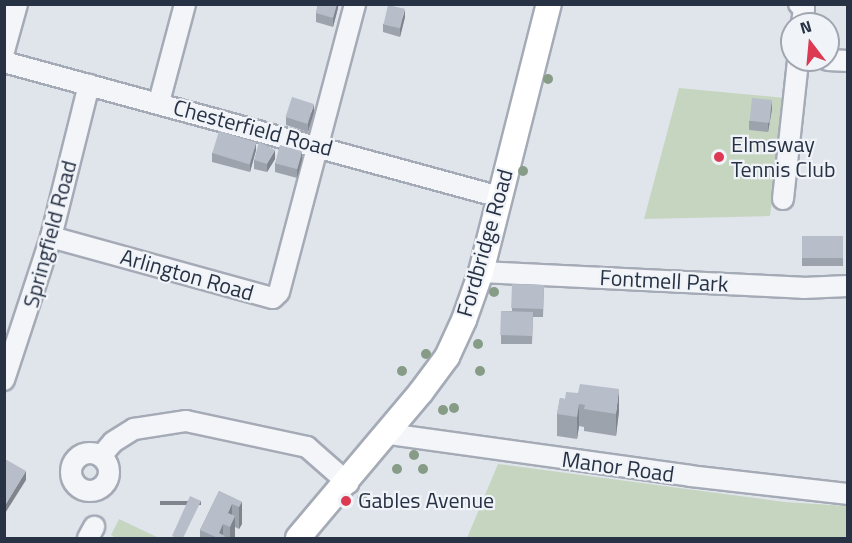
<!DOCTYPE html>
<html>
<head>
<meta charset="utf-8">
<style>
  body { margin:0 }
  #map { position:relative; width:852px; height:543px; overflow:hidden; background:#e0e4eb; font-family:"Titillium Web",sans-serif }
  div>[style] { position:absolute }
  .green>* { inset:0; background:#c6d5c0 }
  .roads { filter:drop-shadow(2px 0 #a5abb6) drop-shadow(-2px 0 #a5abb6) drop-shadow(0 2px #a5abb6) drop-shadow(0 -2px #a5abb6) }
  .minor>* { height:20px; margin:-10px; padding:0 10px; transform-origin:10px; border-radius:10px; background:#f3f5f8 }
  .minor>.ring { margin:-10px; padding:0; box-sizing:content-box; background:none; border:20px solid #f3f5f8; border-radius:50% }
  .major>* { height:24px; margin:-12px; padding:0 12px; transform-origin:12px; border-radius:12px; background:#fff }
  .trees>* { width:10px; height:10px; margin:-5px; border-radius:50%; background:#869c86 }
  .wall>* { inset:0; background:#9da3ad; transform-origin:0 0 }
  .shaded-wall>* { inset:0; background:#80848d; transform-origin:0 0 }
  .building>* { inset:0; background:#b7bdc9; transform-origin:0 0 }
  .dots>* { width:16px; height:16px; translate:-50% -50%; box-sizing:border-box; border:3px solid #f0f3f8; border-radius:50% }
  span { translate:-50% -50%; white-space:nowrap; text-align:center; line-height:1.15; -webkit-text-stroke:4.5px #f0f3f8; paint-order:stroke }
  .street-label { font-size:22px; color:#273244 }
  .poi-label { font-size:22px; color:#273244 }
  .left { translate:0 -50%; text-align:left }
  .frame { position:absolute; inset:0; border:6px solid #273244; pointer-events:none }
  .north { position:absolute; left:780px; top:12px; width:60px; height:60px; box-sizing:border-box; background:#f0f3f8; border:2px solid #a0a6b0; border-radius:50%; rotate:344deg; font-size:16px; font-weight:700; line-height:24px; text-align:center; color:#273244 }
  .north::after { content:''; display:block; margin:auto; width:21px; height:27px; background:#dc3953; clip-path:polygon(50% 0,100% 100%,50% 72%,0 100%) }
</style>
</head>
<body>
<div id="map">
  <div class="green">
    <i style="clip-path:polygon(679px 88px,785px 98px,770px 216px,644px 219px)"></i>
    <i style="clip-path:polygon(498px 464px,784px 502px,847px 506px,847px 538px,467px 538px)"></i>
    <i style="clip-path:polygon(119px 519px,159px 538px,116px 538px,111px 535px)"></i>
  </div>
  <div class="roads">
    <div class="minor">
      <i style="left:799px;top:4px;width:7px;rotate:45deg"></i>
      <i style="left:804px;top:9px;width:15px;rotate:98deg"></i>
      <i style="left:4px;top:51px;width:49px;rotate:-74.5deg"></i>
      <i style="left:828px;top:60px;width:20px;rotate:3deg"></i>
      <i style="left:4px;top:62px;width:514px;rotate:15.23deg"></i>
      <i style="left:159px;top:102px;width:101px;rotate:-75.1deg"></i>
      <i style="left:783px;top:199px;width:140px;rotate:-83.8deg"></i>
      <i style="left:51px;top:237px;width:230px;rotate:15.4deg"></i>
      <i style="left:273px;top:298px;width:8px;rotate:-45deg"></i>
      <i style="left:279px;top:292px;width:298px;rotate:-75.2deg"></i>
      <i style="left:481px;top:272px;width:322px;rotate:2.8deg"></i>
      <i style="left:803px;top:288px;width:45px;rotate:-2.5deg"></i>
      <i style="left:4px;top:380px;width:151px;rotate:-71.8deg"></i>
      <i style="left:51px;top:237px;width:157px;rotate:-76deg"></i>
      <i style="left:389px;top:434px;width:304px;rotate:7.9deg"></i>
      <i style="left:690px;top:476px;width:159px;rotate:6.5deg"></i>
      <i class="ring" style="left:71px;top:453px;width:18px;height:18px"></i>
      <i style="left:101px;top:456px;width:18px;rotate:-49deg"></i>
      <i style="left:113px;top:442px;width:25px;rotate:-32deg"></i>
      <i style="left:134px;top:429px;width:53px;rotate:-8.7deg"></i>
      <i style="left:186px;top:421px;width:124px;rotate:12.1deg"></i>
      <i style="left:307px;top:447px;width:55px;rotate:41.3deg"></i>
      <i style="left:88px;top:538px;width:13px;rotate:-61deg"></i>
    </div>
    <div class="major">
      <i style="left:298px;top:538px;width:191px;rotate:-49.9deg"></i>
      <i style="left:421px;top:392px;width:44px;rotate:-53.4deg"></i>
      <i style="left:447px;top:357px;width:41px;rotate:-65.3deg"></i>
      <i style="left:464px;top:320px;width:51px;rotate:-70.5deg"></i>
      <i style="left:481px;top:272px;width:276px;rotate:-75.8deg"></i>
    </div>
  </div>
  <div class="trees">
    <i style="left:548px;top:79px"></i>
    <i style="left:523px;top:171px"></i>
    <i style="left:494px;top:292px"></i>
    <i style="left:478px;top:344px"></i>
    <i style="left:426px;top:354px"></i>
    <i style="left:402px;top:371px"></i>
    <i style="left:480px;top:371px"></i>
    <i style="left:454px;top:408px"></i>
    <i style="left:443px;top:410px"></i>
    <i style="left:414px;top:455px"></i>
    <i style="left:397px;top:469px"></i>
    <i style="left:423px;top:469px"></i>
    <i style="left:362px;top:498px"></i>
  </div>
  <div class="wall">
    <i style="clip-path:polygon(318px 4px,339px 4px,333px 27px,316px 22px,316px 13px)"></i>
    <i style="clip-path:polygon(405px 17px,400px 37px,383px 32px,383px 24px)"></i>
    <i style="clip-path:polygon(772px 109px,768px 132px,749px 130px,749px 121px)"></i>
    <i style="clip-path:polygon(314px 112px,308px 132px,286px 125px,286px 117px)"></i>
    <i style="clip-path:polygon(256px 150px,250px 172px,212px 162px,212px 153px)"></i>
    <i style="clip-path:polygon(275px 159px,267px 172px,254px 169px,254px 160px)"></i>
    <i style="clip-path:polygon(302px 160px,297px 178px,275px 172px,275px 163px)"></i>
    <i style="left:802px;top:236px;width:41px;height:30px"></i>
    <i style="clip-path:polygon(512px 284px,544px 285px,543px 317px,533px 317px,532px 344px,501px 344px,501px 311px,512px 311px)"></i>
    <i style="clip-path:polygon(560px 398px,619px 411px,616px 436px,584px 431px,584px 427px,579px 426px,577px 439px,557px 436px,557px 414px)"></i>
    <i style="clip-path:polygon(219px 491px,242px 502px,242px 524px,239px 529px,235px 527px,235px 538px,200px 538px,200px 530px)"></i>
  </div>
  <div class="shaded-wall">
    <i style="clip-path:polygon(337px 4px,338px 4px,338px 8px,333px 27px,333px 18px)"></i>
    <i style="clip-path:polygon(405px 9px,405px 17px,400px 37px,400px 28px)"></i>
    <i style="clip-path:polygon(772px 100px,772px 109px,768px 132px,768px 123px)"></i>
    <i style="clip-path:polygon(314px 104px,314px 112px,308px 132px,308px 124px)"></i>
    <i style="clip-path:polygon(256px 142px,256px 150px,250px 172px,250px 164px)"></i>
    <i style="clip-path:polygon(275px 150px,275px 159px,267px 172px,267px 164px)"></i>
    <i style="clip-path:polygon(302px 151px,302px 160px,297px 178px,297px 169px)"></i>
    <i style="clip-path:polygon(619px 389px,619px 411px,616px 436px,616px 414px)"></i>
    <i style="clip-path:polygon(579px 404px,579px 426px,577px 439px,577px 417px)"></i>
    <i style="clip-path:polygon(26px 471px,26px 480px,4px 515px,4px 507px)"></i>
    <i style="left:201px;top:501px;width:4px;height:41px;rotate:90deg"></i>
    <i style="clip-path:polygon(242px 502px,242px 524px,239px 529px,239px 507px)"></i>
    <i style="clip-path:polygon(232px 504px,232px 522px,235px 516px,235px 538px,230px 538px,230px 527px,228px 513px)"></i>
    <i style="clip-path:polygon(223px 524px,223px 538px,219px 533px)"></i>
  </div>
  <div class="building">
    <i style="clip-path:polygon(318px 4px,337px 4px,333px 18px,316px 13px)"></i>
    <i style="left:388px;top:5px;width:17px;height:20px;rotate:13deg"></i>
    <i style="left:292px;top:97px;width:23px;height:21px;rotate:18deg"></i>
    <i style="left:752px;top:98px;width:20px;height:23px;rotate:6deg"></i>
    <i style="left:219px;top:131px;width:39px;height:23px;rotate:17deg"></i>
    <i style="clip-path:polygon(259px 142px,275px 150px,267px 164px,254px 160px)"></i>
    <i style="left:280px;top:145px;width:23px;height:19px;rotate:15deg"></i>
    <i style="left:802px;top:236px;width:41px;height:22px"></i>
    <i style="left:512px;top:284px;width:32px;height:24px;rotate:2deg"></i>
    <i style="left:501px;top:311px;width:32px;height:24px;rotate:2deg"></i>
    <i style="clip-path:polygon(580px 384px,619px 389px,616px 414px,584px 409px,585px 405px,579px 404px,577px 417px,557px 414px,560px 398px,565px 399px,566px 392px,578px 393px)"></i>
    <i style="clip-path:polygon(5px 459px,26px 471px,4px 507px,4px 461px)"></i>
    <i style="clip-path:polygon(219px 491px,242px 502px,239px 507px,232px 504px,228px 513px,235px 516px,230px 527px,223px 524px,219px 533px,225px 536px,224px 538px,218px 538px,200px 530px)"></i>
    <i style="clip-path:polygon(190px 496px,201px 501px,183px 538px,176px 538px,172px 536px)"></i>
  </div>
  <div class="dots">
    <i style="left:719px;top:157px;background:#dc3953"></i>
    <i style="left:346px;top:501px;background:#dc3953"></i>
  </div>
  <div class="street-label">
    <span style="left:253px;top:128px;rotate:15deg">Chesterfield Road</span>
    <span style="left:50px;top:234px;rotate:-75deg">Springfield Road</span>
    <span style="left:485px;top:243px;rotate:-74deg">Fordbridge Road</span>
    <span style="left:187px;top:275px;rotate:16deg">Arlington Road</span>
    <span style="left:664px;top:281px;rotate:3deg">Fontmell Park</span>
    <span style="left:618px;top:467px;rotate:8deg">Manor Road</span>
  </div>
  <div class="poi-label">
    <span class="left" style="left:731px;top:157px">Elmsway<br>Tennis Club</span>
    <span class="left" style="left:358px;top:501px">Gables Avenue</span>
  </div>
  <div class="frame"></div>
  <div class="north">N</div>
</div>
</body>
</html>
